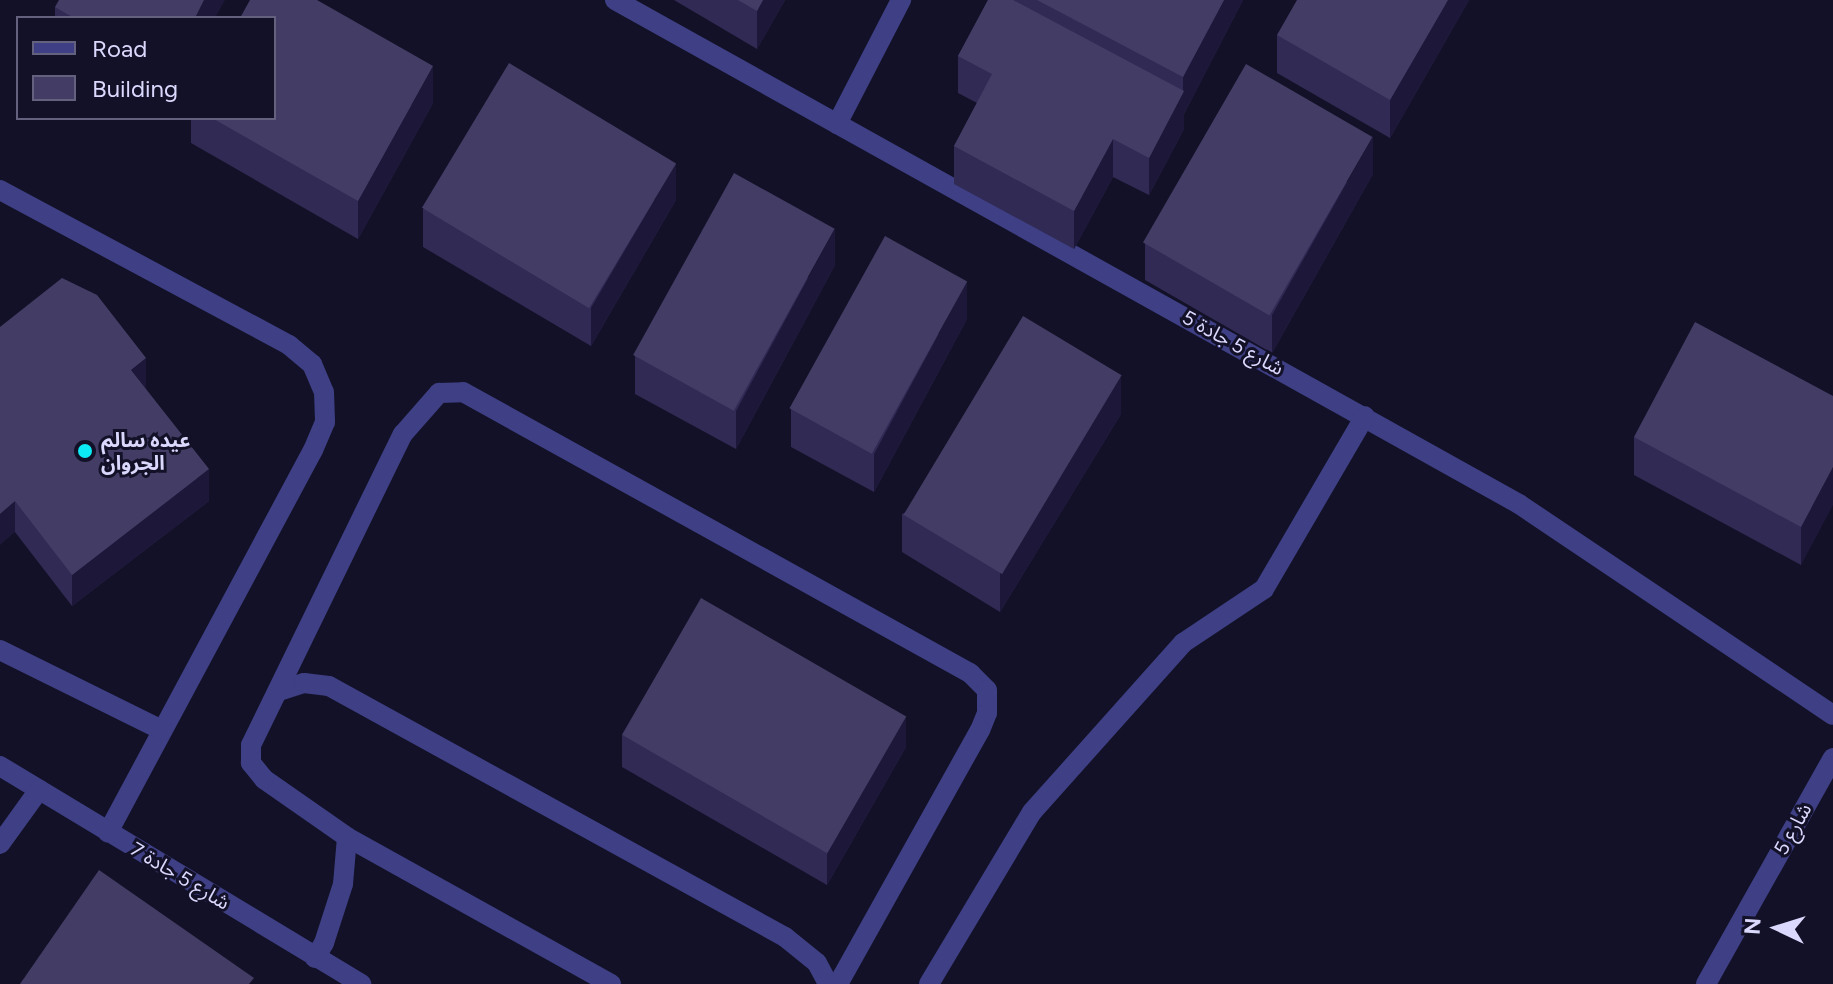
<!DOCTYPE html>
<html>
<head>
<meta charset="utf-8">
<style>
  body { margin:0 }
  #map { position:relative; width:1833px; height:984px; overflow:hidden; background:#131127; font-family:Figtree,"Noto Sans Arabic",sans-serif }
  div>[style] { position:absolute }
  .minor>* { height:20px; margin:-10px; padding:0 10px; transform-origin:10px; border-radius:10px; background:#3e3f84 }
  .wall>* { inset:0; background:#312a54 }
  .shaded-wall>* { inset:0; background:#1d183a }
  .building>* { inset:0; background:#433d66; transform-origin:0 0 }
  .dots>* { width:22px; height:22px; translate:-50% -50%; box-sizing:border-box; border:4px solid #131127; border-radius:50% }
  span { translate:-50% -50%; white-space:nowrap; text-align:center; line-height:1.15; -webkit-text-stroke:6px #131127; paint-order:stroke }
  .street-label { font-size:20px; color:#dad8fd }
  .poi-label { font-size:20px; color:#dad8fd; font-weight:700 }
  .left { translate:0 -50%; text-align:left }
  .legend { position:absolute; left:16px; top:16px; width:260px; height:104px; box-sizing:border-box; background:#131127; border:2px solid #63617d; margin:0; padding:10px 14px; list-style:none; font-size:24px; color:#dad8fd }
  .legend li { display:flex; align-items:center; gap:16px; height:40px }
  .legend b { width:40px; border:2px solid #63617d }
  .north { position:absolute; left:1737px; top:888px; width:80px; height:80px; -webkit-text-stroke:6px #131127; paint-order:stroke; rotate:274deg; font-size:22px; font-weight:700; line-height:32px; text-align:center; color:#dad8fd }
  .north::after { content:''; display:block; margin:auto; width:28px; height:36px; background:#dad8fd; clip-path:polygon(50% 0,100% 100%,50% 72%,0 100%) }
</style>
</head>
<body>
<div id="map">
  <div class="minor">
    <i style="left:615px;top:0;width:1035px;rotate:29.14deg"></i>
    <i style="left:1519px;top:504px;width:378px;rotate:33.9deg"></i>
    <i style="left:837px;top:124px;width:140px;rotate:-62.7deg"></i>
    <i style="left:0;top:190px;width:328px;rotate:28.2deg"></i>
    <i style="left:289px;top:345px;width:30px;rotate:40deg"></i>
    <i style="left:312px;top:364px;width:30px;rotate:67deg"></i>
    <i style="left:324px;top:392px;width:30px;rotate:88deg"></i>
    <i style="left:325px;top:422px;width:30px;rotate:113deg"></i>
    <i style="left:313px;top:450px;width:434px;rotate:118.2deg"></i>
    <i style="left:0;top:650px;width:181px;rotate:26.3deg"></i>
    <i style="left:279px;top:691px;width:26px;rotate:-18deg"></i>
    <i style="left:304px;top:683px;width:25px;rotate:7deg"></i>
    <i style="left:329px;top:686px;width:521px;rotate:28.83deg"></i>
    <i style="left:785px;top:937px;width:41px;rotate:39.1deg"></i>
    <i style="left:817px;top:963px;width:24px;rotate:62deg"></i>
    <i style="left:0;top:766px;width:422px;rotate:31.1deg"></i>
    <i style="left:0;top:844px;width:67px;rotate:-54.2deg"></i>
    <i style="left:315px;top:958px;width:17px;rotate:-59deg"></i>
    <i style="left:324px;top:943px;width:62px;rotate:-72.1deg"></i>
    <i style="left:343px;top:884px;width:47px;rotate:-85.1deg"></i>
    <i style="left:611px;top:984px;width:302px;rotate:-150.9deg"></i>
    <i style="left:347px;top:837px;width:101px;rotate:-145.1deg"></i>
    <i style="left:264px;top:779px;width:21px;rotate:-129deg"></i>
    <i style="left:251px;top:763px;width:18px;rotate:-90deg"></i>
    <i style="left:251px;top:745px;width:346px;rotate:-64deg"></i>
    <i style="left:403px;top:434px;width:55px;rotate:-48.7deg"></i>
    <i style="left:439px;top:393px;width:24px;rotate:-2deg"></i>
    <i style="left:463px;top:392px;width:580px;rotate:29deg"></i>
    <i style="left:970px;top:673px;width:24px;rotate:45deg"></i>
    <i style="left:987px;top:690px;width:23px;rotate:90deg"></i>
    <i style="left:987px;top:713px;width:18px;rotate:112deg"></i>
    <i style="left:980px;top:730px;width:291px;rotate:119.2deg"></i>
    <i style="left:929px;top:984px;width:200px;rotate:-59.1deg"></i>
    <i style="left:1032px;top:812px;width:227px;rotate:-48.2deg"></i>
    <i style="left:1183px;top:643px;width:97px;rotate:-33.7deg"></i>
    <i style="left:1264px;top:589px;width:200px;rotate:-59.7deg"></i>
    <i style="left:1706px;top:984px;width:259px;rotate:-60.7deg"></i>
  </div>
  <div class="wall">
    <i style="clip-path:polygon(674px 0,785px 0,757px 49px)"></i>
    <i style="clip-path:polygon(988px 0,1243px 0,1184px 114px,1184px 129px,1149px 195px,1113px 177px,1074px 249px,954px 184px,954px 146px,977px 103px,958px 93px,958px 56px)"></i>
    <i style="clip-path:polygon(1469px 0,1390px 138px,1277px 73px,1277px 35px)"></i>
    <i style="clip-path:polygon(55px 7px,215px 18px,55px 18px)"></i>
    <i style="clip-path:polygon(433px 103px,358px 239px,191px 143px,191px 118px,274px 118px)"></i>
    <i style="clip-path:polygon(1373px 174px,1272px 353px,1145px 280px,1145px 243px)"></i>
    <i style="clip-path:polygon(676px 200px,591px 346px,423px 247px,423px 209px)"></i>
    <i style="clip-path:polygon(835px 265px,736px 449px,635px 394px,635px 356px)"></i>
    <i style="clip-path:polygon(967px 319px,874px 492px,791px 447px,791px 409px)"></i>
    <i style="clip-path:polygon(0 327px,146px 389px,209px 501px,72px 606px,15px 532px)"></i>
    <i style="clip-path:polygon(1833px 396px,1801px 565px,1634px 475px,1634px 437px)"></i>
    <i style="clip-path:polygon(1121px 414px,1000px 612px,902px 552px,902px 514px)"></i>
    <i style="clip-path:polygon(622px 735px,906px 747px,827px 885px,622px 767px)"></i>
  </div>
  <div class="shaded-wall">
    <i style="clip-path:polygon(204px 0,225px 0,215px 18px,195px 18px)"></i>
    <i style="clip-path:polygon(763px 0,785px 0,757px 49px,757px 11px)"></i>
    <i style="clip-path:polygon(1224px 0,1243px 0,1184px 114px,1184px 129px,1149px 195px,1149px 158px,1183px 93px,1183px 77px)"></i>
    <i style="clip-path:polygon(1448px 0,1469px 0,1390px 138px,1390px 100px)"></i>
    <i style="clip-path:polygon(433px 66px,433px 103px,358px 239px,358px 201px)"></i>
    <i style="clip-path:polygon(1373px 136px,1373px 174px,1272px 353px,1272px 315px)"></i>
    <i style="clip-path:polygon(1113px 139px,1113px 177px,1074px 249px,1074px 211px)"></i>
    <i style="clip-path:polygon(676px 163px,676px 200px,591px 346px,591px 308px)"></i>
    <i style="clip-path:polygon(835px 228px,835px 265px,736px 449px,736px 411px)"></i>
    <i style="clip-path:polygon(967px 281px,967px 319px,874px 492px,874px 454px)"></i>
    <i style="clip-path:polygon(146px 358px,146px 389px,131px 370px)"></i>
    <i style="clip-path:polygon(1121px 376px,1121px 414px,1000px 612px,1000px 574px)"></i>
    <i style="clip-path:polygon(1833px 467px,1833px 505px,1801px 565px,1801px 527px)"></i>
    <i style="clip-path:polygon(209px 469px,209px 501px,72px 606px,72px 575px)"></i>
    <i style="clip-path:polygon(15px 501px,15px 532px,0 545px,0 514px)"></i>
    <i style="clip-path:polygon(906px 716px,906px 747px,827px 885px,827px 853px)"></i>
  </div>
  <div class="building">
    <i style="clip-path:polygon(59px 0,204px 0,195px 18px,74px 18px,55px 7px)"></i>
    <i style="clip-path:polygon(250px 0,317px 0,433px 66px,358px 201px,212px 118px,274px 118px,274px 18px,240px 18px)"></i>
    <i style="clip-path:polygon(738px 0,763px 0,757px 11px)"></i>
    <i style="clip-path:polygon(988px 0,1013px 0,1184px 91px,1149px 158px,1113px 139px,1074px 211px,954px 146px,992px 74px,958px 56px)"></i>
    <i style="clip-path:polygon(1037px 0,1224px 0,1183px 77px)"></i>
    <i style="clip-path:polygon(1297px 0,1448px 0,1390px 100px,1277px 35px)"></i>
    <i style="left:509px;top:63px;width:195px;height:169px;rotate:31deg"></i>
    <i style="left:1246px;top:64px;width:146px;height:206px;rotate:30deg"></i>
    <i style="left:734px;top:173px;width:115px;height:208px;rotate:29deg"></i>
    <i style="left:885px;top:236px;width:94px;height:197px;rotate:29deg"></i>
    <i style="clip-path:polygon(62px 278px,97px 295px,146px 358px,131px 370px,209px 469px,72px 575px,15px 501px,0 514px,0 327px)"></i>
    <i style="left:1023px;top:316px;width:115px;height:232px;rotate:31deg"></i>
    <i style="clip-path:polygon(1695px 322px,1833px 396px,1833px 467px,1801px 527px,1634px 437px)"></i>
    <i style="left:701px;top:598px;width:237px;height:158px;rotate:30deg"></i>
    <i style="clip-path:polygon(99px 870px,254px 978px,249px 984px,20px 984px)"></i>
  </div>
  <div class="dots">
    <i style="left:85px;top:451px;background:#0cebf5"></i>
  </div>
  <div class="street-label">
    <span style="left:1233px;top:343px;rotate:29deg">شارع 5 جادة 5</span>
    <span style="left:1793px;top:829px;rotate:-61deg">شارع 5</span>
    <span style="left:180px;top:876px;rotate:31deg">شارع 5 جادة 7</span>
  </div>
  <div class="poi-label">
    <span class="left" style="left:101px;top:452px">عيده سالم<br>الجروان</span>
  </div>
  <ul class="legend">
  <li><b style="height:10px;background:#3e3f84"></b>Road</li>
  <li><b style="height:22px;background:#433d66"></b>Building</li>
  </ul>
  <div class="north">N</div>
</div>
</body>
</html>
